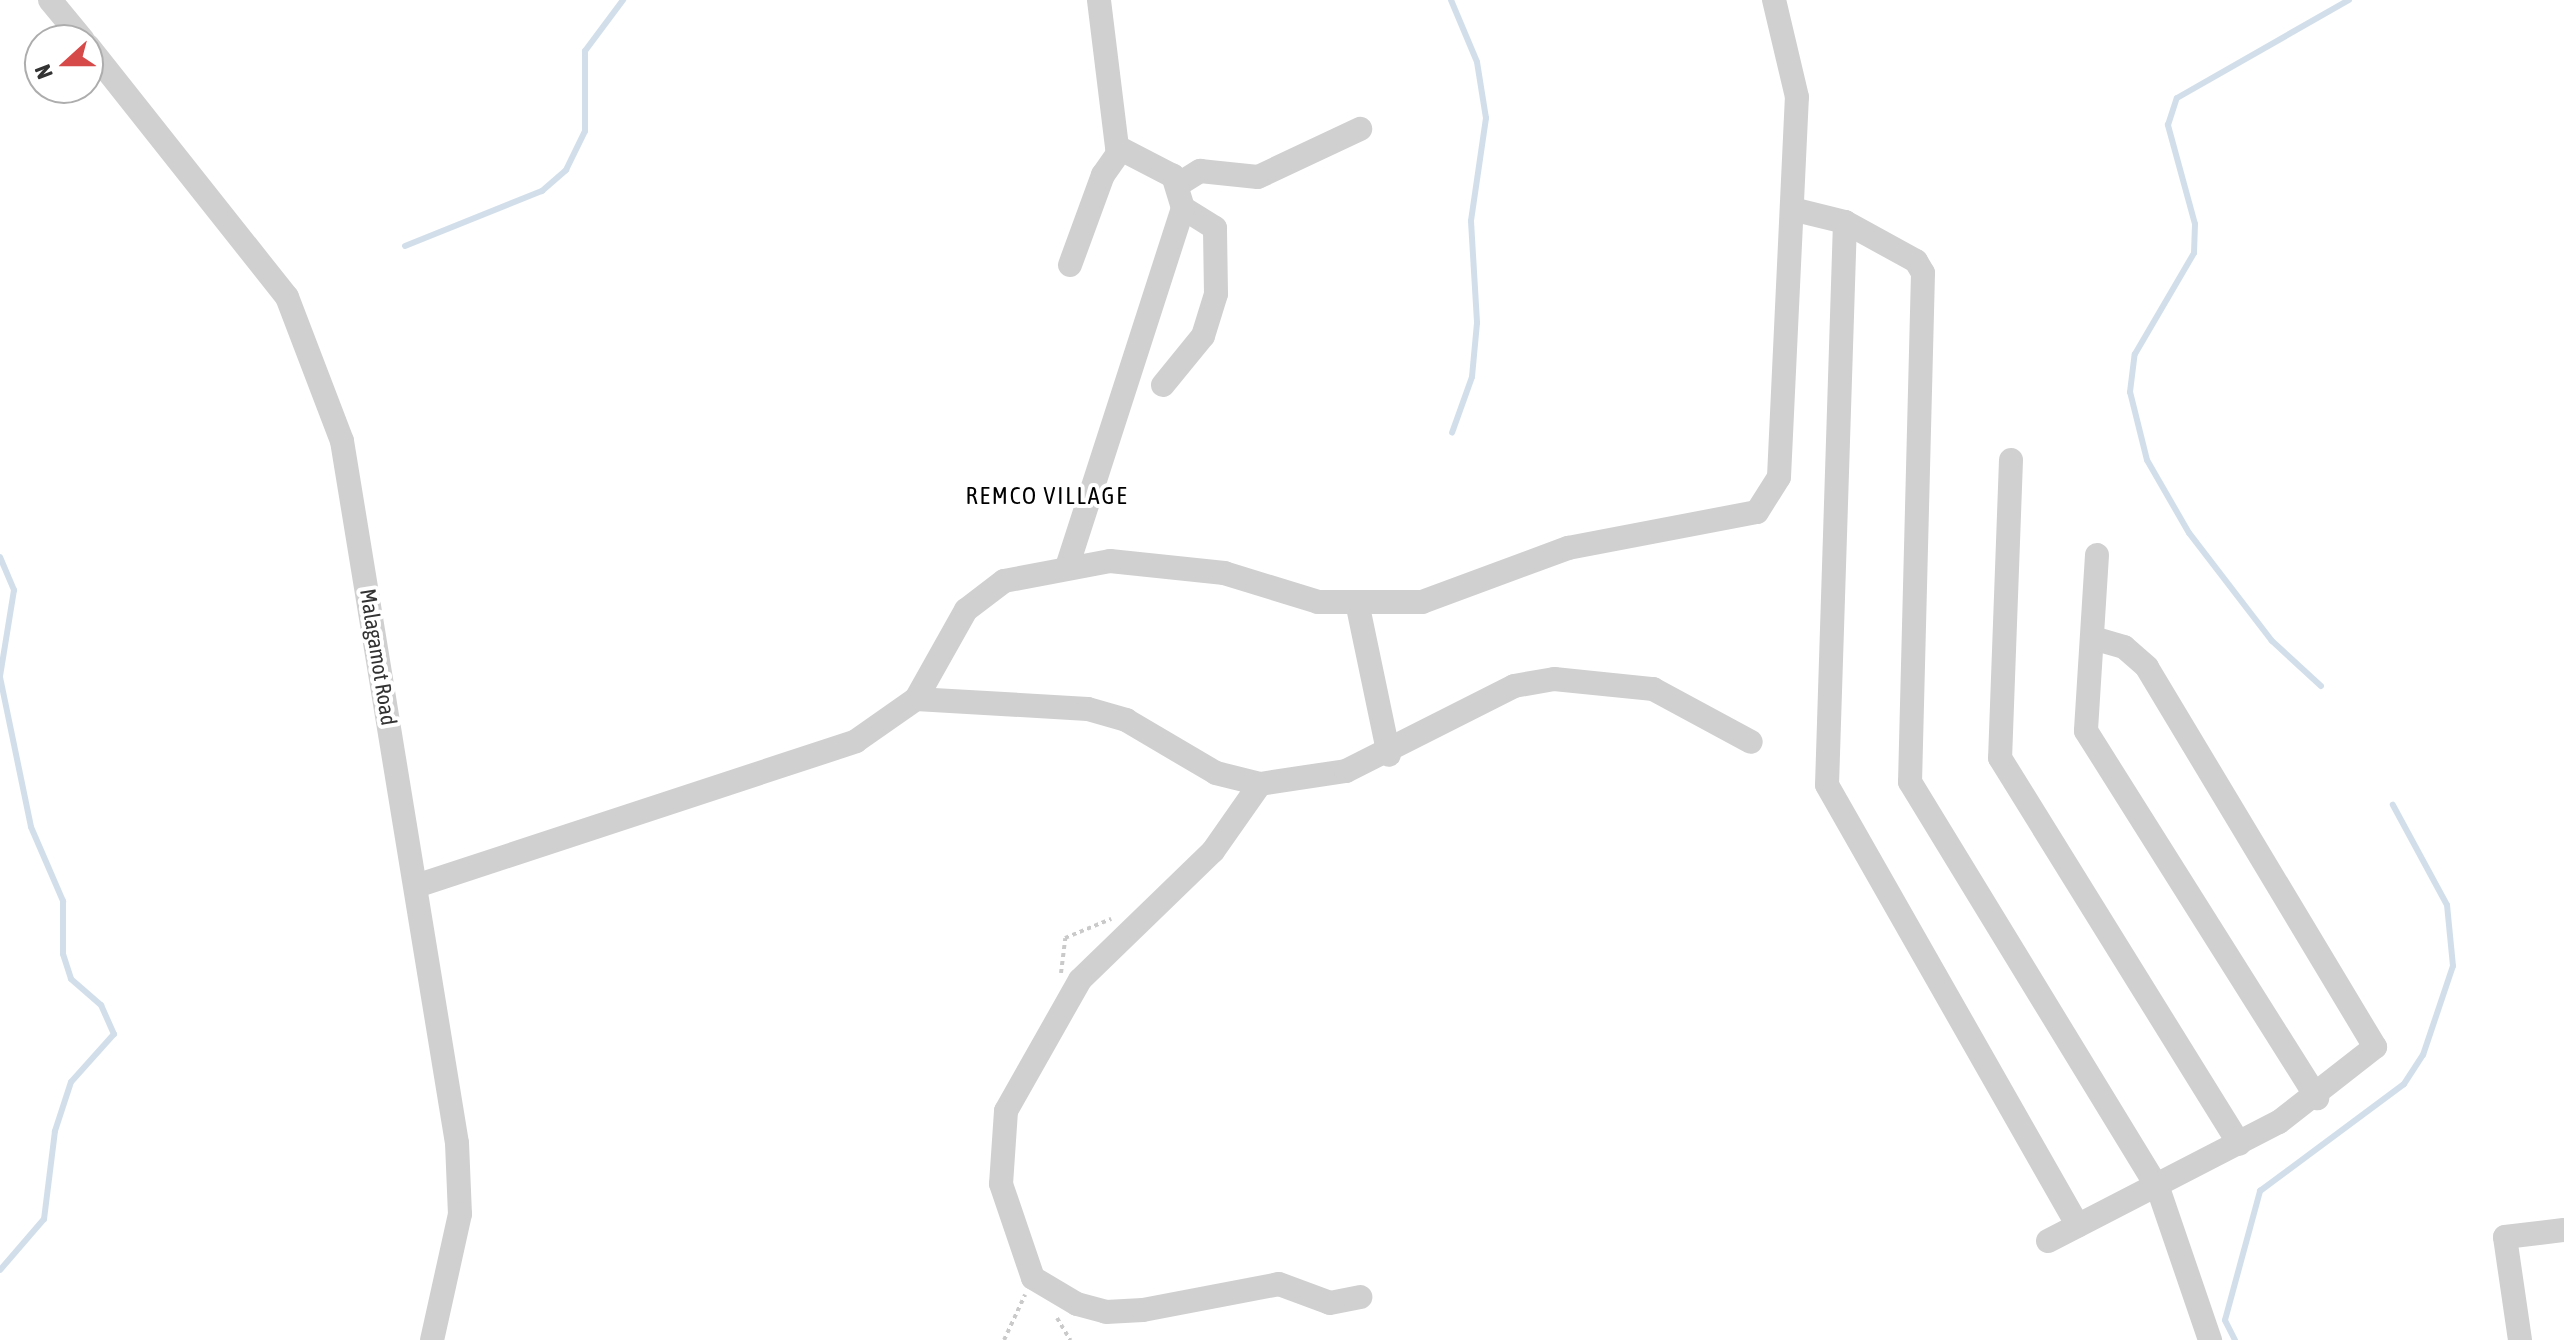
<!DOCTYPE html>
<html>
<head>
<meta charset="utf-8">
<style>
  body { margin:0 }
  #map { position:relative; width:2564px; height:1340px; overflow:hidden; background:#fff; font-family:"Asap Condensed",sans-serif }
  div>[style] { position:absolute }
  .stream>* { height:6px; margin:-3px; padding:0 3px; transform-origin:3px; border-radius:3px; background:#d2dfeb }
  .path>* { height:4px; margin-top:-2px; transform-origin:0; background:repeating-linear-gradient(90deg,#cacaca 0 4px,transparent 0 8px) }
  .minor>* { height:24px; margin:-12px; padding:0 12px; transform-origin:12px; border-radius:12px; background:#d0d0d0 }
  span { translate:-50% -50%; white-space:nowrap; text-align:center; line-height:1.15; -webkit-text-stroke:8px #fff; paint-order:stroke }
  .street-label { font-size:22px; color:#333 }
  .neighbourhood-label { font-size:24px; color:#000; letter-spacing:2px }
  .north { position:absolute; left:24px; top:24px; width:80px; height:80px; box-sizing:border-box; background:#fff; border:2px solid #adadad; border-radius:50%; rotate:249deg; font-size:22px; font-weight:700; line-height:32px; text-align:center; color:#333 }
  .north::after { content:''; display:block; margin:auto; width:28px; height:36px; background:#d64a49; clip-path:polygon(50% 0,100% 100%,50% 72%,0 100%) }
</style>
</head>
<body>
<div id="map">
  <div class="stream">
    <i style="left:1451px;top:0;width:67px;rotate:67.2deg"></i>
    <i style="left:1477px;top:62px;width:57px;rotate:80.9deg"></i>
    <i style="left:1486px;top:118px;width:104px;rotate:98.3deg"></i>
    <i style="left:1471px;top:221px;width:102px;rotate:86.6deg"></i>
    <i style="left:1477px;top:323px;width:54px;rotate:95.3deg"></i>
    <i style="left:1472px;top:377px;width:59px;rotate:109.7deg"></i>
    <i style="left:405px;top:246px;width:148px;rotate:-21.9deg"></i>
    <i style="left:542px;top:191px;width:32px;rotate:-41deg"></i>
    <i style="left:566px;top:170px;width:43px;rotate:-64deg"></i>
    <i style="left:585px;top:131px;width:80px;rotate:-90deg"></i>
    <i style="left:585px;top:51px;width:64px;rotate:-53.3deg"></i>
    <i style="left:0;top:557px;width:36px;rotate:67deg"></i>
    <i style="left:14px;top:590px;width:87px;rotate:99.2deg"></i>
    <i style="left:0;top:677px;width:153px;rotate:78.3deg"></i>
    <i style="left:31px;top:827px;width:81px;rotate:66.6deg"></i>
    <i style="left:63px;top:901px;width:53px;rotate:90deg"></i>
    <i style="left:63px;top:954px;width:26px;rotate:72deg"></i>
    <i style="left:71px;top:979px;width:40px;rotate:41deg"></i>
    <i style="left:101px;top:1005px;width:32px;rotate:66deg"></i>
    <i style="left:114px;top:1034px;width:64px;rotate:131.9deg"></i>
    <i style="left:71px;top:1082px;width:52px;rotate:108.1deg"></i>
    <i style="left:55px;top:1131px;width:89px;rotate:97.1deg"></i>
    <i style="left:44px;top:1219px;width:67px;rotate:130.8deg"></i>
    <i style="left:2321px;top:686px;width:67px;rotate:-137.4deg"></i>
    <i style="left:2272px;top:641px;width:136px;rotate:-127.5deg"></i>
    <i style="left:2189px;top:533px;width:84px;rotate:-119.9deg"></i>
    <i style="left:2147px;top:460px;width:70px;rotate:-104deg"></i>
    <i style="left:2130px;top:392px;width:38px;rotate:-83deg"></i>
    <i style="left:2135px;top:354px;width:117px;rotate:-59.7deg"></i>
    <i style="left:2194px;top:253px;width:29px;rotate:-88deg"></i>
    <i style="left:2195px;top:224px;width:103px;rotate:-105.3deg"></i>
    <i style="left:2168px;top:125px;width:28px;rotate:-72deg"></i>
    <i style="left:2177px;top:98px;width:198px;rotate:-29.7deg"></i>
    <i style="left:2235px;top:1340px;width:22px;rotate:-117deg"></i>
    <i style="left:2225px;top:1320px;width:134px;rotate:-74.8deg"></i>
    <i style="left:2260px;top:1191px;width:179px;rotate:-36.6deg"></i>
    <i style="left:2404px;top:1084px;width:35px;rotate:-57deg"></i>
    <i style="left:2423px;top:1055px;width:94px;rotate:-71.4deg"></i>
    <i style="left:2453px;top:966px;width:61px;rotate:-95.6deg"></i>
    <i style="left:2447px;top:905px;width:114px;rotate:-118.4deg"></i>
  </div>
  <div class="path">
    <i style="left:1061px;top:973px;width:35px;rotate:-83deg"></i>
    <i style="left:1065px;top:938px;width:50px;rotate:-22.4deg"></i>
    <i style="left:1057px;top:1318px;width:26px;rotate:59deg"></i>
    <i style="left:1004px;top:1340px;width:50px;rotate:-65deg"></i>
  </div>
  <div class="minor">
    <i style="left:50px;top:0;width:52px;rotate:50.5deg"></i>
    <i style="left:88px;top:46px;width:320px;rotate:51.6deg"></i>
    <i style="left:287px;top:297px;width:154px;rotate:69.1deg"></i>
    <i style="left:342px;top:441px;width:711px;rotate:80.7deg"></i>
    <i style="left:457px;top:1143px;width:71px;rotate:87.6deg"></i>
    <i style="left:460px;top:1214px;width:129px;rotate:102.5deg"></i>
    <i style="left:1179px;top:184px;width:25px;rotate:-32deg"></i>
    <i style="left:1200px;top:171px;width:58px;rotate:5.9deg"></i>
    <i style="left:1258px;top:177px;width:113px;rotate:-25.2deg"></i>
    <i style="left:1792px;top:209px;width:55px;rotate:13.8deg"></i>
    <i style="left:1845px;top:222px;width:563px;rotate:91.83deg"></i>
    <i style="left:1827px;top:785px;width:507px;rotate:60.35deg"></i>
    <i style="left:1845px;top:222px;width:81px;rotate:28.8deg"></i>
    <i style="left:1916px;top:261px;width:14px;rotate:60deg"></i>
    <i style="left:1923px;top:273px;width:509px;rotate:91.46deg"></i>
    <i style="left:1910px;top:782px;width:476px;rotate:58.6deg"></i>
    <i style="left:2158px;top:1188px;width:161px;rotate:71.1deg"></i>
    <i style="left:1070px;top:265px;width:96px;rotate:-69.9deg"></i>
    <i style="left:1103px;top:175px;width:29px;rotate:-55deg"></i>
    <i style="left:1163px;top:385px;width:63px;rotate:-50.8deg"></i>
    <i style="left:1203px;top:336px;width:44px;rotate:-72.8deg"></i>
    <i style="left:1216px;top:294px;width:66px;rotate:-90.9deg"></i>
    <i style="left:1215px;top:228px;width:38px;rotate:-148deg"></i>
    <i style="left:2011px;top:460px;width:298px;rotate:92.1deg"></i>
    <i style="left:2000px;top:758px;width:454px;rotate:58.2deg"></i>
    <i style="left:2097px;top:555px;width:176px;rotate:93.6deg"></i>
    <i style="left:2086px;top:731px;width:434px;rotate:57.8deg"></i>
    <i style="left:1068px;top:564px;width:374px;rotate:-72.1deg"></i>
    <i style="left:1183px;top:208px;width:34px;rotate:-107deg"></i>
    <i style="left:1173px;top:176px;width:63px;rotate:-152.6deg"></i>
    <i style="left:1117px;top:147px;width:148px;rotate:-97deg"></i>
    <i style="left:1358px;top:607px;width:151px;rotate:78.2deg"></i>
    <i style="left:916px;top:699px;width:172px;rotate:3.3deg"></i>
    <i style="left:1088px;top:709px;width:40px;rotate:16deg"></i>
    <i style="left:1126px;top:720px;width:104px;rotate:30.5deg"></i>
    <i style="left:1216px;top:773px;width:45px;rotate:14deg"></i>
    <i style="left:1260px;top:784px;width:87px;rotate:-8.6deg"></i>
    <i style="left:1346px;top:771px;width:188px;rotate:-26.8deg"></i>
    <i style="left:1514px;top:686px;width:41px;rotate:-9.9deg"></i>
    <i style="left:1554px;top:679px;width:100px;rotate:5.8deg"></i>
    <i style="left:1653px;top:689px;width:111px;rotate:28.4deg"></i>
    <i style="left:1260px;top:784px;width:82px;rotate:125deg"></i>
    <i style="left:1213px;top:851px;width:185px;rotate:135.9deg"></i>
    <i style="left:1080px;top:980px;width:150px;rotate:119.5deg"></i>
    <i style="left:1006px;top:1111px;width:73px;rotate:93.9deg"></i>
    <i style="left:1001px;top:1184px;width:99px;rotate:71.2deg"></i>
    <i style="left:1033px;top:1278px;width:51px;rotate:30.6deg"></i>
    <i style="left:1077px;top:1304px;width:30px;rotate:15deg"></i>
    <i style="left:1106px;top:1312px;width:37px;rotate:-3deg"></i>
    <i style="left:1143px;top:1310px;width:138px;rotate:-10.8deg"></i>
    <i style="left:1279px;top:1284px;width:54px;rotate:20.4deg"></i>
    <i style="left:1330px;top:1303px;width:31px;rotate:-11deg"></i>
    <i style="left:416px;top:886px;width:463px;rotate:-18.2deg"></i>
    <i style="left:856px;top:741px;width:73px;rotate:-35deg"></i>
    <i style="left:916px;top:699px;width:102px;rotate:-60.7deg"></i>
    <i style="left:966px;top:610px;width:48px;rotate:-37.3deg"></i>
    <i style="left:1004px;top:581px;width:108px;rotate:-10.7deg"></i>
    <i style="left:1110px;top:561px;width:115px;rotate:6deg"></i>
    <i style="left:1224px;top:573px;width:98px;rotate:17.1deg"></i>
    <i style="left:1318px;top:602px;width:104px"></i>
    <i style="left:1422px;top:602px;width:156px;rotate:-20.3deg"></i>
    <i style="left:1568px;top:548px;width:192px;rotate:-10.8deg"></i>
    <i style="left:1757px;top:512px;width:41px;rotate:-57.8deg"></i>
    <i style="left:1779px;top:477px;width:380px;rotate:-87.3deg"></i>
    <i style="left:1797px;top:97px;width:100px;rotate:-103.3deg"></i>
    <i style="left:2048px;top:1241px;width:260px;rotate:-27.3deg"></i>
    <i style="left:2279px;top:1122px;width:122px;rotate:-38deg"></i>
    <i style="left:2375px;top:1047px;width:443px;rotate:-121deg"></i>
    <i style="left:2147px;top:667px;width:30px;rotate:-139deg"></i>
    <i style="left:2124px;top:647px;width:33px;rotate:-164deg"></i>
    <i style="left:2520px;top:1340px;width:104px;rotate:-98.3deg"></i>
    <i style="left:2505px;top:1237px;width:59px;rotate:-6.8deg"></i>
  </div>
  <div class="street-label">
    <span style="left:378px;top:657px;rotate:81deg">Malagamot Road</span>
  </div>
  <div class="neighbourhood-label">
    <span style="left:1047px;top:496px">REMCO VILLAGE</span>
  </div>
  <div class="north">N</div>
</div>
</body>
</html>
